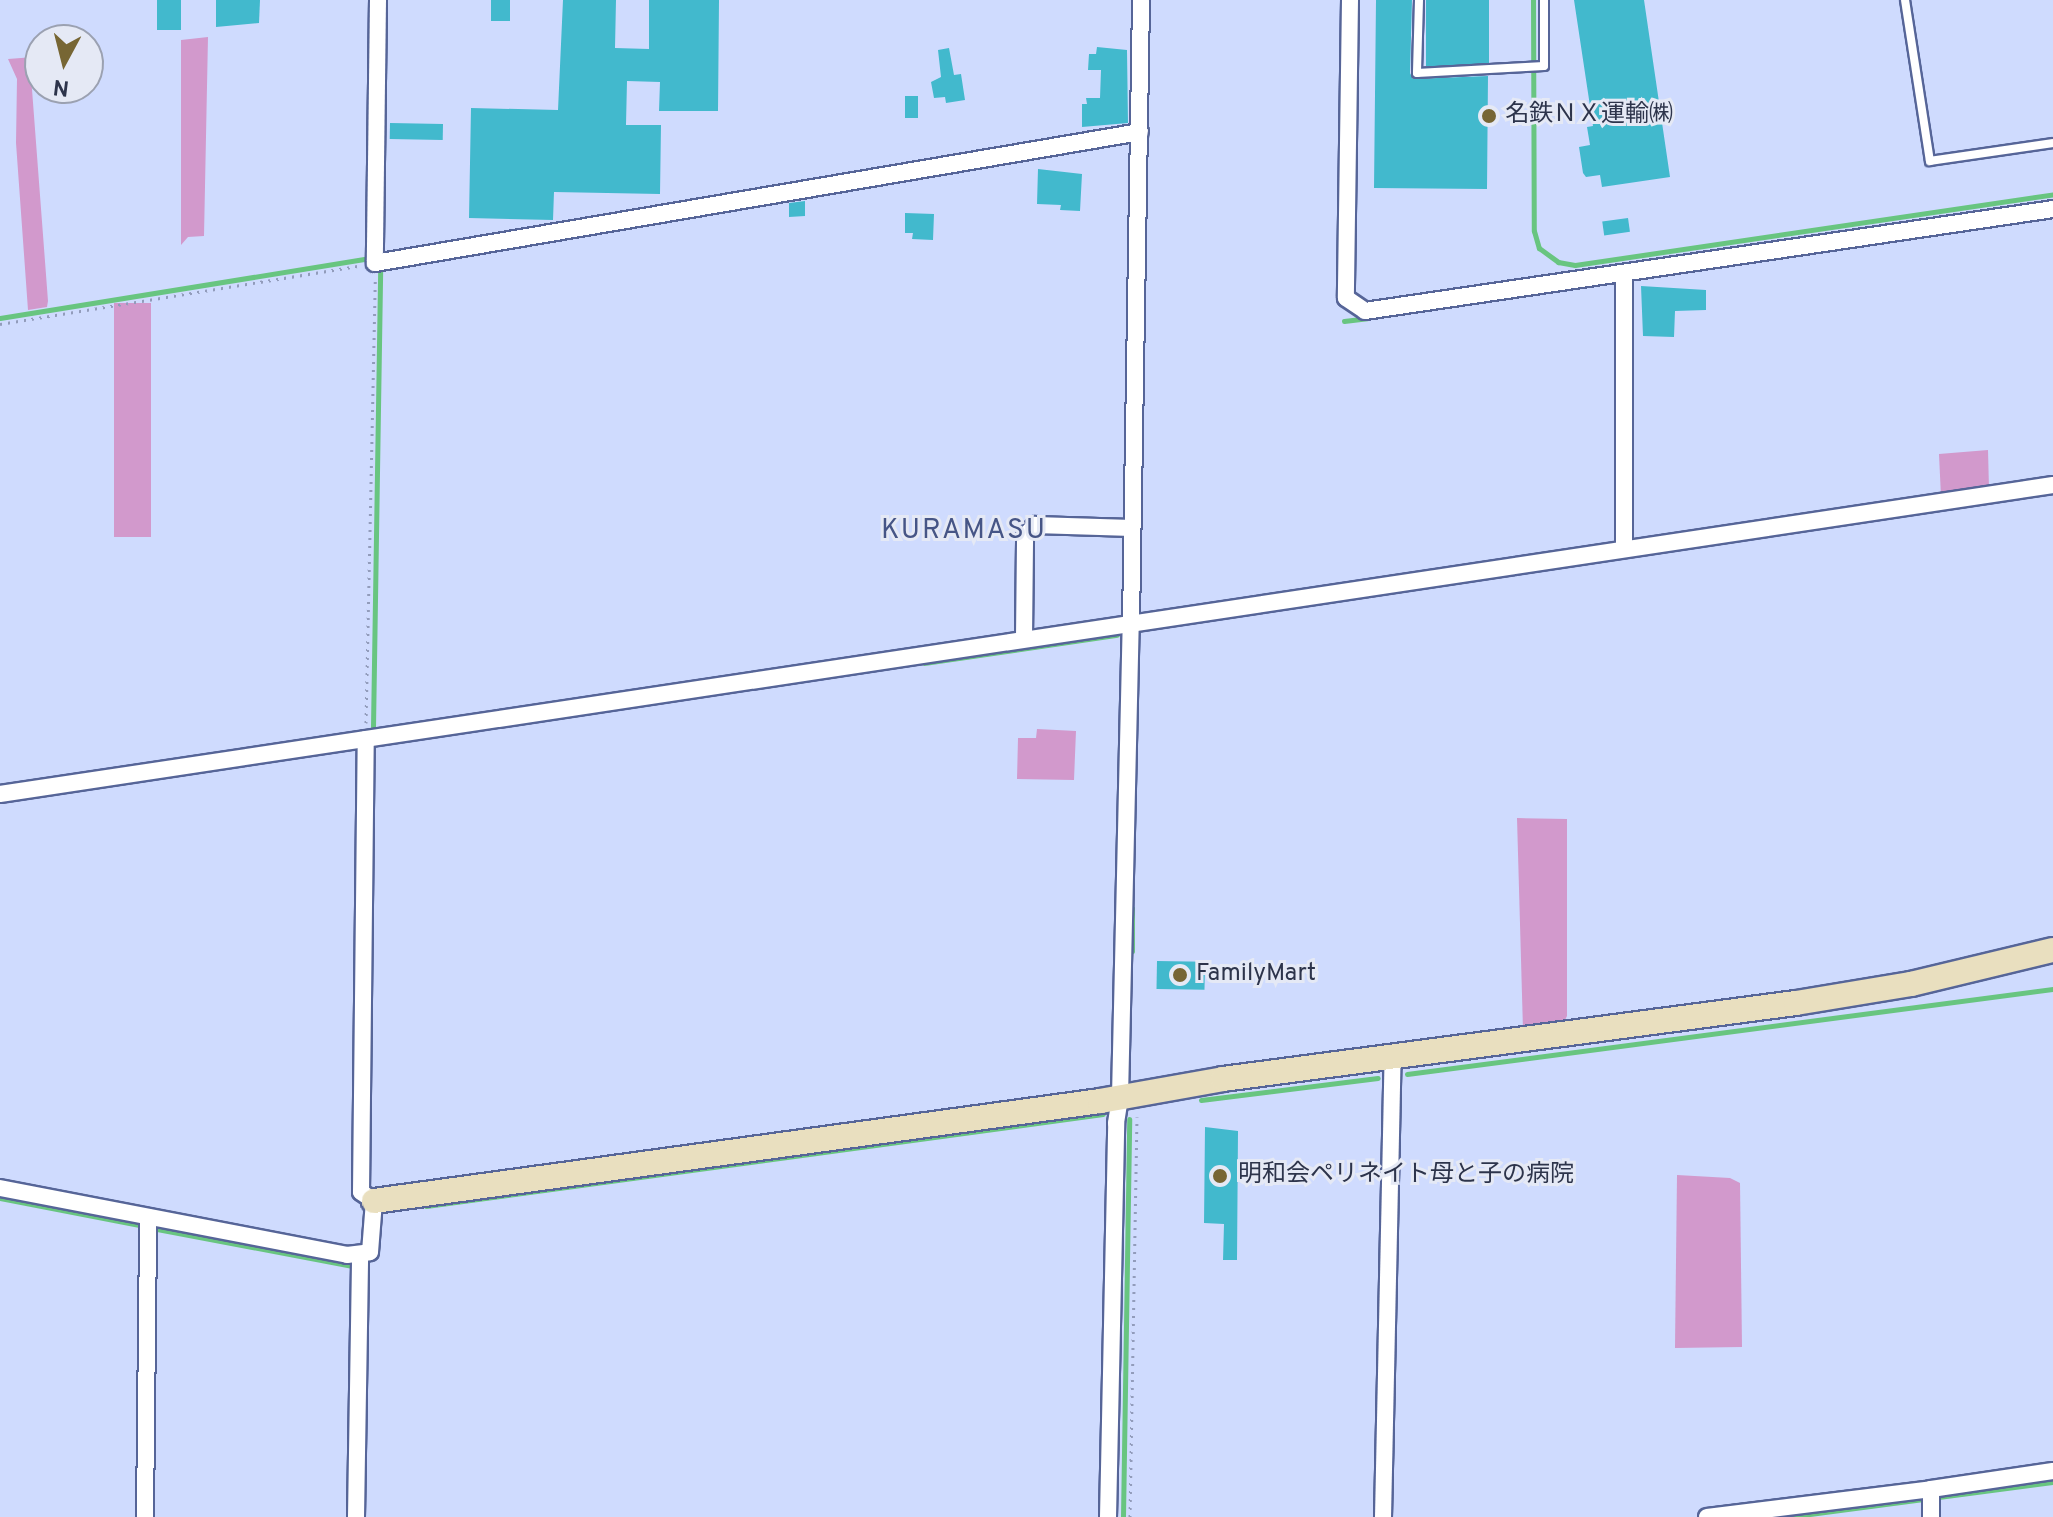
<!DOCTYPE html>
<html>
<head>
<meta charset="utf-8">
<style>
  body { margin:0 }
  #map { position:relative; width:2053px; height:1517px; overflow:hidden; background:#cfdbfe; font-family:Overpass,"Noto Sans JP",sans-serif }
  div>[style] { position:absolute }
  .green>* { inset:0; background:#d299cc; transform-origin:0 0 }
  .stream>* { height:5px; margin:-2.5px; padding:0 2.5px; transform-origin:2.5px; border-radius:2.5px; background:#68c580 }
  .building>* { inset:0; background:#42b9cd; transform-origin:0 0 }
  .path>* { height:3px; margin-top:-1.5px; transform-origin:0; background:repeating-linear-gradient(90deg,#929cbb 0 2px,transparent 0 8px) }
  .roads { filter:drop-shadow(2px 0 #566598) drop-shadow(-2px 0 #566598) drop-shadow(0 2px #566598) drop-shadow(0 -2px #566598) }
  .lane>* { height:8px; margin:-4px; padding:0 4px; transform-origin:4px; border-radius:4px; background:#fff }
  .street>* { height:16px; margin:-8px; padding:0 8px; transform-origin:8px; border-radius:8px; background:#fff }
  .secondary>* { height:24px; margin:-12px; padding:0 12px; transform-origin:12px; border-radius:12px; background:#e9dfbf }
  .dots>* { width:22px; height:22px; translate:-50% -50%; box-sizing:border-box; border:4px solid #e5e9f5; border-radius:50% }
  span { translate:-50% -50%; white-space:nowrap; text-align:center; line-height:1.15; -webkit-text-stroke:6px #e5e9f5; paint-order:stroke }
  .poi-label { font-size:24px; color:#2d344b }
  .left { translate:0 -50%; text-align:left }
  .quarter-label { font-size:28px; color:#465586; letter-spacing:2px }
  .north { position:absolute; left:24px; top:24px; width:80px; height:80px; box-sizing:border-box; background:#e5e9f5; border:2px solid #9ba1b1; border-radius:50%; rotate:187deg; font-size:22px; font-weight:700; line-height:32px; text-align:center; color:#2d344b }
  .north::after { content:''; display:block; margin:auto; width:28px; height:36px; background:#776634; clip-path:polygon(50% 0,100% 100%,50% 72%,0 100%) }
</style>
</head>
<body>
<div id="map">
  <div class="green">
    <i style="clip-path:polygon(208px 37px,204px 236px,188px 237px,181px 245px,181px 40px)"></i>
    <i style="clip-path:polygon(34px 57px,30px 63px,48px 301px,47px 307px,28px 310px,16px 143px,17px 79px,8px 59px)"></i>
    <i style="left:151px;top:303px;width:234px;height:37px;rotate:90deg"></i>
    <i style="clip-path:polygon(1988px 450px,1989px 489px,1941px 497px,1939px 454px)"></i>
    <i style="clip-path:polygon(1037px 729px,1076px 731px,1074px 780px,1017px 779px,1018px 738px,1036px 738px)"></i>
    <i style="clip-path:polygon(1517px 818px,1567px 819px,1567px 1016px,1563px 1024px,1523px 1030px)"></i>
    <i style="clip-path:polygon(1677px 1175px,1730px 1178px,1740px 1183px,1742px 1347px,1675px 1348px)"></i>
  </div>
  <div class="stream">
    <i style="left:1533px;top:0;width:231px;rotate:89.8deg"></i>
    <i style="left:1534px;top:231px;width:18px;rotate:74deg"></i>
    <i style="left:1539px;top:248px;width:24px;rotate:36deg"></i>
    <i style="left:1558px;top:262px;width:17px;rotate:10deg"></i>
    <i style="left:1575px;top:265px;width:483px;rotate:-8.4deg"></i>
    <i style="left:0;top:318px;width:375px;rotate:-9.2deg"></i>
    <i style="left:1344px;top:321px;width:23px;rotate:-7deg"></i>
    <i style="left:924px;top:663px;width:195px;rotate:-8.3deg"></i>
    <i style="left:373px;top:727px;width:463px;rotate:-89.1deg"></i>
    <i style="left:1132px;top:951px;width:43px;rotate:-90deg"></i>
    <i style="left:1407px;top:1074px;width:652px;rotate:-7.5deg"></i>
    <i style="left:1201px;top:1100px;width:178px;rotate:-7.1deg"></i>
    <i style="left:0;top:1198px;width:142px;rotate:11deg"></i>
    <i style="left:426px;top:1206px;width:683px;rotate:-7.74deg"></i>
    <i style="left:157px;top:1229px;width:199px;rotate:10.7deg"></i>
    <i style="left:1123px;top:1517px;width:398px;rotate:-89.1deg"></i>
    <i style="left:1787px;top:1517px;width:268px;rotate:-7.5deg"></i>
  </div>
  <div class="building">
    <i style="left:157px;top:0;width:24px;height:30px"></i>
    <i style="clip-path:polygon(216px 0,260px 0,259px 23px,216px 27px)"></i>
    <i style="left:491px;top:0;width:19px;height:21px"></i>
    <i style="clip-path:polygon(563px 0,616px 0,615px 48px,649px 49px,649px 0,719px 0,718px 111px,659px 111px,660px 82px,627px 81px,626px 125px,661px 125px,660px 194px,554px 192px,553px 220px,469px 218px,471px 108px,558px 110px)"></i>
    <i style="clip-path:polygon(1376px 0,1412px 0,1410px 73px,1413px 79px,1488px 76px,1487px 189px,1374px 188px)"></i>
    <i style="left:1426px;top:0;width:63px;height:66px"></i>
    <i style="clip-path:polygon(1574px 0,1644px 0,1670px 177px,1602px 187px,1600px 175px,1586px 177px,1583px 173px,1579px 147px,1590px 145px,1587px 127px,1593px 126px)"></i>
    <i style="clip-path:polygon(1097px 47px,1127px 50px,1128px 123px,1082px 127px,1082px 104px,1087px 104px,1086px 98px,1100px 98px,1101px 70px,1088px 70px,1089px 54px,1096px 54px)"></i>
    <i style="clip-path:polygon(949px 48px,954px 75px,961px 74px,965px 100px,946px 103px,945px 97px,934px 98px,931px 82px,941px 77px,938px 50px)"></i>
    <i style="left:905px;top:96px;width:13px;height:22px"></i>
    <i style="left:390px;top:123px;width:53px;height:16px;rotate:1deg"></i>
    <i style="clip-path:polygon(1038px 169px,1082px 174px,1080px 211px,1060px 210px,1061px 205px,1037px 204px)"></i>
    <i style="clip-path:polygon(805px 201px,805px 216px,789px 217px,789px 203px)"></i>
    <i style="clip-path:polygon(905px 213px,934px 214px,933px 240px,912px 239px,913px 233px,905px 233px)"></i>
    <i style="left:1628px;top:218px;width:14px;height:26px;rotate:82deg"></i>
    <i style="clip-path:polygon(1641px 286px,1706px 290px,1706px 310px,1675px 311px,1674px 337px,1643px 336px)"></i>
    <i style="left:1157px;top:961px;width:48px;height:28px;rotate:1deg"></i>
    <i style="clip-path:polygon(1205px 1127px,1238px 1131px,1237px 1260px,1223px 1260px,1224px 1224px,1204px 1223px)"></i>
  </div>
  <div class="path">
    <i style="left:0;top:324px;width:364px;rotate:-9.2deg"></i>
    <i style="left:366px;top:723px;width:444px;rotate:-88.8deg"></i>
    <i style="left:1130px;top:1517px;width:400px;rotate:-89deg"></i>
  </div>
  <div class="roads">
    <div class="lane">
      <i style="left:1419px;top:0;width:73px;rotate:91.6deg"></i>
      <i style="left:1417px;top:73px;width:127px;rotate:-3.2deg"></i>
      <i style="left:1544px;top:66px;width:66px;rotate:-90deg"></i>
      <i style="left:1905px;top:0;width:163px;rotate:81.2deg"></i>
      <i style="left:1930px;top:161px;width:124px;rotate:-8.3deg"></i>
    </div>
    <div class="street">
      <i style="left:378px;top:0;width:263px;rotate:90.7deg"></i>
      <i style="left:375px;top:263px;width:776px;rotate:-9.72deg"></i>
      <i style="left:1350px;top:0;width:298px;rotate:90.8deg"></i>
      <i style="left:1346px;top:298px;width:23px;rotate:34deg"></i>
      <i style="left:1365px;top:311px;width:696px;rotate:-8.43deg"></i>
      <i style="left:1624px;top:273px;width:276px;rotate:90deg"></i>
      <i style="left:1024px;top:638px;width:102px;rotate:-89.4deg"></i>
      <i style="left:1025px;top:536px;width:15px;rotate:-48deg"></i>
      <i style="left:1035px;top:525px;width:97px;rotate:1.8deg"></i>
      <i style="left:0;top:794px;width:2076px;rotate:-8.56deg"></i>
      <i style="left:0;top:1188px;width:353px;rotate:10.9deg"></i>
      <i style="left:347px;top:1255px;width:23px;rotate:-7deg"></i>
      <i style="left:370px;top:1252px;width:51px;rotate:-85.5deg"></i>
      <i style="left:374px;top:1201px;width:16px;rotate:-145deg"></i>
      <i style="left:361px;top:1192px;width:453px;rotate:-89.4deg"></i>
      <i style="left:1931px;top:1489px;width:123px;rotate:-8.4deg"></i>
      <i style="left:145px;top:1517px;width:300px;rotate:-89.4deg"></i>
      <i style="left:356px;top:1517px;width:261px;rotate:-89.1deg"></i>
      <i style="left:1108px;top:1517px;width:394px;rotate:-88.8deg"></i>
      <i style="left:1116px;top:1123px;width:26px;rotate:-81deg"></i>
      <i style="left:1120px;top:1097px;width:474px;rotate:-88.7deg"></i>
      <i style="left:1131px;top:623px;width:623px;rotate:-89.08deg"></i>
      <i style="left:1383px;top:1517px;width:460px;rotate:-88.8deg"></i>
      <i style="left:1707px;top:1517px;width:226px;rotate:-7.1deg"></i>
      <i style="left:1931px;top:1489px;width:28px;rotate:90deg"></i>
    </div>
    <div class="secondary">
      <i style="left:374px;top:1201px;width:733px;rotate:-7.84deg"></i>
      <i style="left:1100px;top:1101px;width:125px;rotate:-10.1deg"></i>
      <i style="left:1223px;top:1079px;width:578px;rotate:-7.56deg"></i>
      <i style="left:1796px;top:1003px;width:117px;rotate:-9.4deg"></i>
      <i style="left:1911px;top:984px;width:146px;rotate:-13.5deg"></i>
    </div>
  </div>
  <div class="dots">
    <i style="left:1489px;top:116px;background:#776634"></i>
    <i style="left:1180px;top:975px;background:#776634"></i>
    <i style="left:1220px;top:1176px;background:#776634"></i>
  </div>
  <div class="poi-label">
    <span class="left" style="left:1505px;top:116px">名鉄ＮＸ運輸㈱</span>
    <span class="left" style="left:1196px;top:975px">FamilyMart</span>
    <span class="left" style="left:1238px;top:1176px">明和会ペリネイト母と子の病院</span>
  </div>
  <div class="quarter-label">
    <span style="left:964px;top:531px">KURAMASU</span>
  </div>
  <div class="north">N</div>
</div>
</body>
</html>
